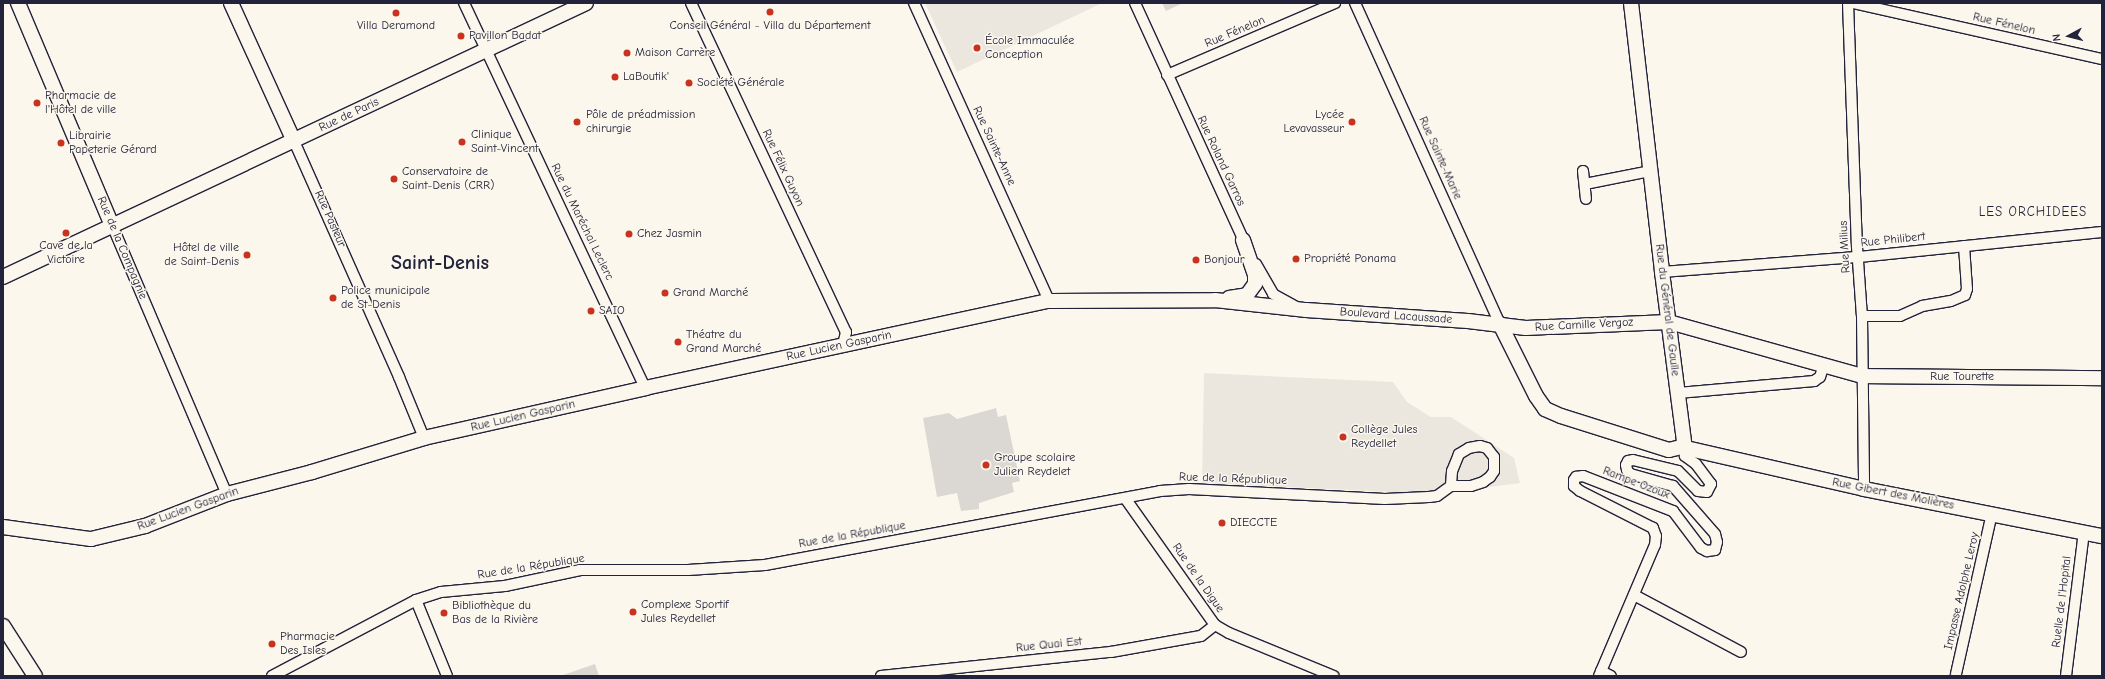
<!DOCTYPE html>
<html>
<head>
<meta charset="utf-8">
<style>
  body { margin:0 }
  #map { position:relative; width:2105px; height:679px; overflow:hidden; background:#fbf7ec; font-family:"Comic Neue",sans-serif }
  div>[style] { position:absolute }
  .built>* { inset:0; background:#ebe7df }
  .green>* { inset:0; background:#dbd8d3 }
  .roads { filter:drop-shadow(1px 0 #22223b) drop-shadow(-1px 0 #22223b) drop-shadow(0 1px #22223b) drop-shadow(0 -1px #22223b) }
  .street>* { height:10px; margin:-5px; padding:0 5px; transform-origin:5px; border-radius:5px; background:#fbf7ec }
  .secondary>* { height:14px; margin:-7px; padding:0 7px; transform-origin:7px; border-radius:7px; background:#fbf7ec }
  .dots>* { width:11px; height:11px; translate:-50% -50%; box-sizing:border-box; border:2px solid #fbf7ec; border-radius:50% }
  span { translate:-50% -50%; white-space:nowrap; text-align:center; line-height:1.15; -webkit-text-stroke:3px #fbf7ec; paint-order:stroke }
  .street-label { font-size:12px; color:#22223b }
  .poi-label { font-size:12px; color:#22223b }
  .left { translate:0 -50%; text-align:left }
  .right { translate:-100% -50%; text-align:right }
  .neighbourhood-label { font-size:13px; color:#22223b; letter-spacing:1px }
  .town-label { font-size:20px; color:#22223b; font-weight:700 }
  .frame { position:absolute; inset:0; border:4px solid #22223b; pointer-events:none }
  .north { position:absolute; left:2049px; top:16px; width:40px; height:40px; -webkit-text-stroke:3px #fbf7ec; paint-order:stroke; rotate:263deg; font-size:11px; font-weight:700; line-height:16px; text-align:center; color:#22223b }
  .north::after { content:''; display:block; margin:auto; width:14px; height:18px; background:#22223b; clip-path:polygon(50% 0,100% 100%,50% 72%,0 100%) }
</style>
</head>
<body>
<div id="map">
  <div class="built">
    <i style="clip-path:polygon(925px 3px,1102px 3px,957px 72px)"></i>
    <i style="clip-path:polygon(1204px 373px,1393px 382px,1407px 402px,1431px 417px,1451px 417px,1514px 458px,1520px 483px,1435px 494px,1202px 483px)"></i>
  </div>
  <div class="green">
    <i style="clip-path:polygon(1162px 3px,1183px 3px,1166px 11px)"></i>
    <i style="clip-path:polygon(996px 408px,998px 417px,1006px 415px,1020px 481px,1012px 483px,1014px 492px,979px 503px,979px 509px,961px 511px,957px 493px,937px 497px,923px 418px,949px 413px,957px 419px)"></i>
    <i style="clip-path:polygon(595px 664px,599px 676px,560px 676px)"></i>
  </div>
  <div class="roads">
    <div class="street">
      <i style="left:464px;top:3px;width:425px;rotate:64.8deg"></i>
      <i style="left:691px;top:3px;width:364px;rotate:64.8deg"></i>
      <i style="left:846px;top:332px;width:13px;rotate:103deg"></i>
      <i style="left:914px;top:3px;width:327px;rotate:65.6deg"></i>
      <i style="left:1135px;top:3px;width:267px;rotate:65.4deg"></i>
      <i style="left:1355px;top:3px;width:352px;rotate:65.7deg"></i>
      <i style="left:1848px;top:3px;width:244px;rotate:87.9deg"></i>
      <i style="left:1857px;top:247px;width:69px;rotate:85.9deg"></i>
      <i style="left:1862px;top:316px;width:173px;rotate:89.3deg"></i>
      <i style="left:1853px;top:3px;width:255px;rotate:12.7deg"></i>
      <i style="left:1167px;top:75px;width:183px;rotate:-23.2deg"></i>
      <i style="left:294px;top:141px;width:258px;rotate:66deg"></i>
      <i style="left:399px;top:377px;width:66px;rotate:67.7deg"></i>
      <i style="left:1583px;top:171px;width:28px;rotate:84deg"></i>
      <i style="left:1585px;top:184px;width:66px;rotate:-11.3deg"></i>
      <i style="left:112px;top:225px;width:293px;rotate:66.9deg"></i>
      <i style="left:1256px;top:264px;width:34px;rotate:60deg"></i>
      <i style="left:1273px;top:294px;width:25px;rotate:29deg"></i>
      <i style="left:1662px;top:272px;width:198px;rotate:-4.4deg"></i>
      <i style="left:1859px;top:257px;width:244px;rotate:-5.9deg"></i>
      <i style="left:1862px;top:316px;width:38px"></i>
      <i style="left:1900px;top:316px;width:24px;rotate:-24deg"></i>
      <i style="left:1922px;top:306px;width:29px;rotate:-10deg"></i>
      <i style="left:1951px;top:301px;width:15px;rotate:-23deg"></i>
      <i style="left:1965px;top:295px;width:6px;rotate:-72deg"></i>
      <i style="left:1967px;top:289px;width:43px;rotate:-94deg"></i>
      <i style="left:1678px;top:393px;width:137px;rotate:-5deg"></i>
      <i style="left:1814px;top:381px;width:7px;rotate:-34deg"></i>
      <i style="left:1820px;top:377px;width:13px;rotate:-72deg"></i>
      <i style="left:1125px;top:498px;width:156px;rotate:54.7deg"></i>
      <i style="left:1215px;top:625px;width:16px;rotate:30deg"></i>
      <i style="left:1229px;top:633px;width:113px;rotate:22.3deg"></i>
      <i style="left:1634px;top:595px;width:121px;rotate:28deg"></i>
      <i style="left:416px;top:600px;width:82px;rotate:67.8deg"></i>
      <i style="left:1601px;top:671px;width:11px;rotate:27deg"></i>
      <i style="left:1956px;top:674px;width:165px;rotate:-77.4deg"></i>
      <i style="left:272px;top:676px;width:163px;rotate:-27.8deg"></i>
      <i style="left:416px;top:600px;width:26px;rotate:-18deg"></i>
      <i style="left:441px;top:592px;width:64px;rotate:-5.4deg"></i>
      <i style="left:505px;top:586px;width:77px;rotate:-12deg"></i>
      <i style="left:580px;top:570px;width:108px"></i>
      <i style="left:688px;top:570px;width:77px;rotate:-3.7deg"></i>
      <i style="left:765px;top:565px;width:402px;rotate:-10.6deg"></i>
      <i style="left:1160px;top:491px;width:29px;rotate:-4deg"></i>
      <i style="left:1189px;top:489px;width:196px;rotate:2.9deg"></i>
      <i style="left:1385px;top:499px;width:44px;rotate:-2.6deg"></i>
      <i style="left:1429px;top:497px;width:8px;rotate:-7deg"></i>
      <i style="left:1437px;top:496px;width:17px;rotate:-36deg"></i>
      <i style="left:1451px;top:486px;width:20px"></i>
      <i style="left:1471px;top:486px;width:13px;rotate:-18deg"></i>
      <i style="left:1483px;top:482px;width:9px;rotate:-36deg"></i>
      <i style="left:1490px;top:477px;width:7px;rotate:-56deg"></i>
      <i style="left:1494px;top:471px;width:14px;rotate:-90deg"></i>
      <i style="left:1494px;top:457px;width:11px;rotate:-128deg"></i>
      <i style="left:1487px;top:448px;width:7px;rotate:-164deg"></i>
      <i style="left:1480px;top:446px;width:11px;rotate:170deg"></i>
      <i style="left:1469px;top:448px;width:12px;rotate:149deg"></i>
      <i style="left:1459px;top:454px;width:18px;rotate:112deg"></i>
      <i style="left:1452px;top:471px;width:15px;rotate:94deg"></i>
      <i style="left:881px;top:676px;width:231px;rotate:-6deg"></i>
      <i style="left:1111px;top:652px;width:91px;rotate:-10.1deg"></i>
      <i style="left:1201px;top:636px;width:18px;rotate:-38deg"></i>
      <i style="left:1599px;top:676px;width:142px;rotate:-66.9deg"></i>
      <i style="left:1655px;top:545px;width:9px;rotate:-84deg"></i>
      <i style="left:1656px;top:536px;width:9px;rotate:-111deg"></i>
      <i style="left:1653px;top:528px;width:82px;rotate:-153.1deg"></i>
      <i style="left:1580px;top:491px;width:8px;rotate:-140deg"></i>
      <i style="left:1574px;top:486px;width:6px;rotate:-90deg"></i>
      <i style="left:1574px;top:480px;width:4px;rotate:-56deg"></i>
      <i style="left:1576px;top:477px;width:7px;rotate:-8deg"></i>
      <i style="left:1583px;top:476px;width:97px;rotate:21.3deg"></i>
      <i style="left:1673px;top:511px;width:46px;rotate:52.9deg"></i>
      <i style="left:1701px;top:548px;width:7px;rotate:27deg"></i>
      <i style="left:1707px;top:551px;width:8px;rotate:-7deg"></i>
      <i style="left:1715px;top:550px;width:8px;rotate:-76deg"></i>
      <i style="left:1717px;top:542px;width:8px;rotate:-104deg"></i>
      <i style="left:1715px;top:534px;width:64px;rotate:-131.2deg"></i>
      <i style="left:1673px;top:486px;width:45px;rotate:-164.4deg"></i>
      <i style="left:1630px;top:474px;width:5px;rotate:-127deg"></i>
      <i style="left:1627px;top:470px;width:5px;rotate:-101deg"></i>
      <i style="left:1626px;top:465px;width:4px;rotate:-63deg"></i>
      <i style="left:1628px;top:461px;width:5px;rotate:-11deg"></i>
      <i style="left:1633px;top:460px;width:46px;rotate:13.7deg"></i>
      <i style="left:1678px;top:471px;width:28px;rotate:45deg"></i>
      <i style="left:1698px;top:491px;width:9px;rotate:6deg"></i>
      <i style="left:1707px;top:492px;width:9px;rotate:-63deg"></i>
      <i style="left:1711px;top:484px;width:25px;rotate:-127deg"></i>
      <i style="left:1696px;top:464px;width:14px;rotate:-144deg"></i>
      <i style="left:1685px;top:456px;width:8px;rotate:-90deg"></i>
      <i style="left:2066px;top:676px;width:145px;rotate:-82.9deg"></i>
    </div>
    <div class="secondary">
      <i style="left:18px;top:3px;width:241px;rotate:67.1deg"></i>
      <i style="left:231px;top:3px;width:152px;rotate:65.5deg"></i>
      <i style="left:1631px;top:3px;width:271px;rotate:83.4deg"></i>
      <i style="left:1662px;top:272px;width:177px;rotate:82.6deg"></i>
      <i style="left:3px;top:277px;width:644px;rotate:-25.17deg"></i>
      <i style="left:1229px;top:298px;width:18px;rotate:-9deg"></i>
      <i style="left:1247px;top:295px;width:14px;rotate:-54deg"></i>
      <i style="left:1255px;top:284px;width:9px;rotate:-90deg"></i>
      <i style="left:1255px;top:275px;width:37px;rotate:-109deg"></i>
      <i style="left:1500px;top:324px;width:80px;rotate:63.4deg"></i>
      <i style="left:1536px;top:396px;width:16px;rotate:55deg"></i>
      <i style="left:1545px;top:409px;width:17px;rotate:24deg"></i>
      <i style="left:1561px;top:416px;width:113px;rotate:17.5deg"></i>
      <i style="left:1669px;top:450px;width:12px;rotate:-14deg"></i>
      <i style="left:1681px;top:447px;width:188px;rotate:12.9deg"></i>
      <i style="left:1864px;top:489px;width:243px;rotate:11.2deg"></i>
      <i style="left:3px;top:527px;width:89px;rotate:7.8deg"></i>
      <i style="left:91px;top:539px;width:56px;rotate:-13.5deg"></i>
      <i style="left:145px;top:526px;width:88px;rotate:-21.3deg"></i>
      <i style="left:227px;top:494px;width:88px;rotate:-14.5deg"></i>
      <i style="left:312px;top:472px;width:117px;rotate:-16.9deg"></i>
      <i style="left:424px;top:438px;width:227px;rotate:-12.7deg"></i>
      <i style="left:645px;top:388px;width:413px;rotate:-12.2deg"></i>
      <i style="left:1049px;top:301px;width:166px;rotate:-0.3deg"></i>
      <i style="left:1215px;top:300px;width:92px;rotate:6.3deg"></i>
      <i style="left:1306px;top:310px;width:162px;rotate:3.9deg"></i>
      <i style="left:1468px;top:321px;width:58px;rotate:6.9deg"></i>
      <i style="left:1526px;top:328px;width:143px;rotate:-2.4deg"></i>
      <i style="left:1669px;top:322px;width:201px;rotate:15.6deg"></i>
      <i style="left:1863px;top:376px;width:239px;rotate:0.5deg"></i>
      <i style="left:3px;top:626px;width:59px;rotate:57.4deg"></i>
    </div>
  </div>
  <div class="dots">
    <i style="left:770px;top:12px;background:#c8321e"></i>
    <i style="left:396px;top:13px;background:#c8321e"></i>
    <i style="left:461px;top:36px;background:#c8321e"></i>
    <i style="left:977px;top:48px;background:#c8321e"></i>
    <i style="left:627px;top:53px;background:#c8321e"></i>
    <i style="left:615px;top:77px;background:#c8321e"></i>
    <i style="left:689px;top:83px;background:#c8321e"></i>
    <i style="left:37px;top:103px;background:#c8321e"></i>
    <i style="left:577px;top:122px;background:#c8321e"></i>
    <i style="left:1352px;top:122px;background:#c8321e"></i>
    <i style="left:462px;top:142px;background:#c8321e"></i>
    <i style="left:61px;top:143px;background:#c8321e"></i>
    <i style="left:394px;top:179px;background:#c8321e"></i>
    <i style="left:66px;top:233px;background:#c8321e"></i>
    <i style="left:629px;top:234px;background:#c8321e"></i>
    <i style="left:247px;top:255px;background:#c8321e"></i>
    <i style="left:1296px;top:259px;background:#c8321e"></i>
    <i style="left:1196px;top:260px;background:#c8321e"></i>
    <i style="left:665px;top:293px;background:#c8321e"></i>
    <i style="left:333px;top:298px;background:#c8321e"></i>
    <i style="left:591px;top:311px;background:#c8321e"></i>
    <i style="left:678px;top:342px;background:#c8321e"></i>
    <i style="left:1343px;top:437px;background:#c8321e"></i>
    <i style="left:986px;top:465px;background:#c8321e"></i>
    <i style="left:1222px;top:523px;background:#c8321e"></i>
    <i style="left:633px;top:612px;background:#c8321e"></i>
    <i style="left:444px;top:613px;background:#c8321e"></i>
    <i style="left:272px;top:644px;background:#c8321e"></i>
  </div>
  <div class="street-label">
    <span style="left:2004px;top:24px;rotate:13deg">Rue Fénelon</span>
    <span style="left:1235px;top:32px;rotate:-23deg">Rue Fénelon</span>
    <span style="left:349px;top:115px;rotate:-25deg">Rue de Paris</span>
    <span style="left:994px;top:146px;rotate:65deg">Rue Sainte-Anne</span>
    <span style="left:1440px;top:158px;rotate:66deg">Rue Sainte-Marie</span>
    <span style="left:1221px;top:161px;rotate:65deg">Rue Roland Garros</span>
    <span style="left:783px;top:168px;rotate:65deg">Rue Félix Guyon</span>
    <span style="left:330px;top:219px;rotate:66deg">Rue Pasteur</span>
    <span style="left:582px;top:222px;rotate:64deg">Rue du Maréchal Leclerc</span>
    <span style="left:1893px;top:240px;rotate:-6deg">Rue Philibert</span>
    <span style="left:1845px;top:247px;rotate:-93deg">Rue Milius</span>
    <span style="left:122px;top:248px;rotate:67deg">Rue de la Compagnie</span>
    <span style="left:1667px;top:310px;rotate:83deg">Rue du Général de Gaulle</span>
    <span style="left:1396px;top:316px;rotate:4deg">Boulevard Lacaussade</span>
    <span style="left:1584px;top:325px;rotate:-3deg">Rue Camille Vergoz</span>
    <span style="left:839px;top:346px;rotate:-12deg">Rue Lucien Gasparin</span>
    <span style="left:1962px;top:377px">Rue Tourette</span>
    <span style="left:523px;top:416px;rotate:-13deg">Rue Lucien Gasparin</span>
    <span style="left:1233px;top:479px;rotate:2deg">Rue de la République</span>
    <span style="left:1636px;top:483px;rotate:21deg">Rampe Ozoux</span>
    <span style="left:1893px;top:494px;rotate:11deg">Rue Gibert des Molières</span>
    <span style="left:188px;top:509px;rotate:-20deg">Rue Lucien Gasparin</span>
    <span style="left:852px;top:535px;rotate:-10deg">Rue de la République</span>
    <span style="left:531px;top:567px;rotate:-9deg">Rue de la République</span>
    <span style="left:1198px;top:578px;rotate:55deg">Rue de la Digue</span>
    <span style="left:1962px;top:591px;rotate:-77deg">Impasse Adolphe Leroy</span>
    <span style="left:2062px;top:602px;rotate:-83deg">Ruelle de l'Hopital</span>
    <span style="left:1049px;top:645px;rotate:-6deg">Rue Quai Est</span>
  </div>
  <div class="poi-label">
    <span style="left:396px;top:26px">Villa Deramond</span>
    <span style="left:770px;top:26px">Conseil Général - Villa du Département</span>
    <span class="left" style="left:469px;top:36px">Pavillon Badat</span>
    <span class="left" style="left:985px;top:48px">École Immaculée<br>Conception</span>
    <span class="left" style="left:635px;top:53px">Maison Carrère</span>
    <span class="left" style="left:623px;top:77px">LaBoutik'</span>
    <span class="left" style="left:697px;top:83px">Société Générale</span>
    <span class="left" style="left:45px;top:103px">Pharmacie de<br>l'Hôtel de ville</span>
    <span class="left" style="left:586px;top:122px">Pôle de préadmission<br>chirurgie</span>
    <span class="right" style="left:1344px;top:122px">Lycée<br>Levavasseur</span>
    <span class="left" style="left:471px;top:142px">Clinique<br>Saint-Vincent</span>
    <span class="left" style="left:69px;top:143px">Librairie<br>Papeterie Gérard</span>
    <span class="left" style="left:402px;top:179px">Conservatoire de<br>Saint-Denis (CRR)</span>
    <span class="left" style="left:637px;top:234px">Chez Jasmin</span>
    <span style="left:66px;top:253px">Cave de la<br>Victoire</span>
    <span class="right" style="left:239px;top:255px">Hôtel de ville<br>de Saint-Denis</span>
    <span class="left" style="left:1304px;top:259px">Propriété Ponama</span>
    <span class="left" style="left:1204px;top:260px">Bonjour</span>
    <span class="left" style="left:341px;top:298px">Police municipale<br>de St-Denis</span>
    <span class="left" style="left:673px;top:293px">Grand Marché</span>
    <span class="left" style="left:599px;top:311px">SAIO</span>
    <span class="left" style="left:686px;top:342px">Théatre du<br>Grand Marché</span>
    <span class="left" style="left:1351px;top:437px">Collège Jules<br>Reydellet</span>
    <span class="left" style="left:994px;top:465px">Groupe scolaire<br>Julien Reydelet</span>
    <span class="left" style="left:1230px;top:523px">DIECCTE</span>
    <span class="left" style="left:641px;top:612px">Complexe Sportif<br>Jules Reydellet</span>
    <span class="left" style="left:452px;top:613px">Bibliothèque du<br>Bas de la Rivière</span>
    <span class="left" style="left:280px;top:644px">Pharmacie<br>Des Isles</span>
  </div>
  <div class="neighbourhood-label">
    <span style="left:2033px;top:212px">LES ORCHIDEES</span>
  </div>
  <div class="town-label">
    <span style="left:440px;top:262px">Saint-Denis</span>
  </div>
  <div class="frame"></div>
  <div class="north">N</div>
</div>
</body>
</html>
